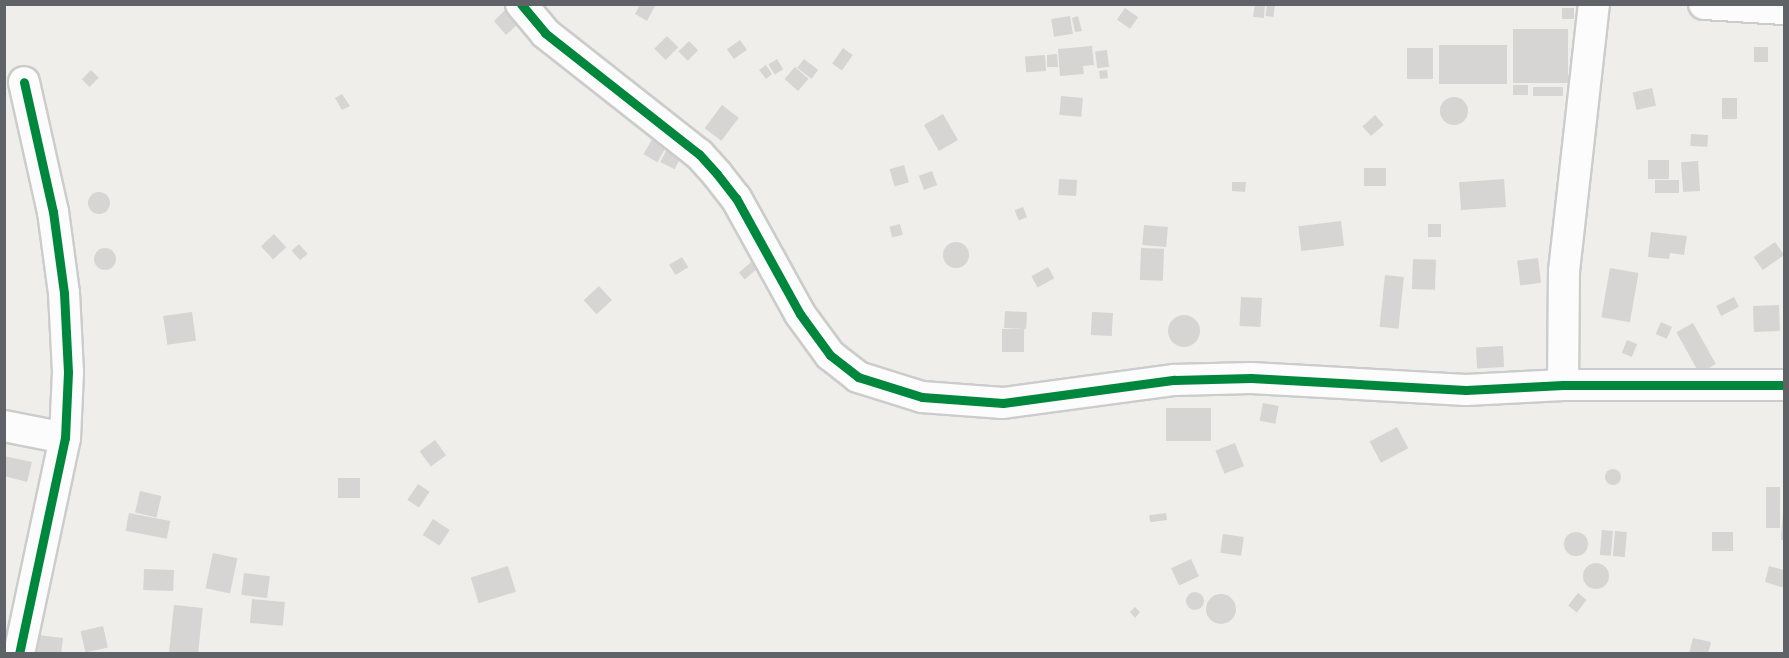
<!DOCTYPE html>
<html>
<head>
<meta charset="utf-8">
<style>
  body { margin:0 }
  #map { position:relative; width:1789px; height:658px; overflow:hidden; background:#efeeea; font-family:"DejaVu Sans",sans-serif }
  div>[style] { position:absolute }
  .building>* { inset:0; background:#d6d5d3; transform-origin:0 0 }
  .round { border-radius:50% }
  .roads { filter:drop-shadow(2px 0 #cbcccc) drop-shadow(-2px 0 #cbcccc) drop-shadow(0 2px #cbcccc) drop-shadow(0 -2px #cbcccc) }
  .minor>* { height:30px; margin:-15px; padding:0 15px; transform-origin:15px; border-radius:15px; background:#fdfcfc }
  .cycleway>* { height:9px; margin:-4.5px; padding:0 4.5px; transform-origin:4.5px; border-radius:4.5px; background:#00873e }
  span { translate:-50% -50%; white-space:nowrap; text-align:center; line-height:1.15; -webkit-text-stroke:5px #fff; paint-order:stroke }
  .frame { position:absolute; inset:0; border:6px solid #5f6368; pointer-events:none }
</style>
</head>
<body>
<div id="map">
  <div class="building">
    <i style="clip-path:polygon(640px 4px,656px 4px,647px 21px,635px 14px)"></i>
    <i style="clip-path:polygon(1255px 4px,1265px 4px,1264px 18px,1253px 17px)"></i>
    <i style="left:1267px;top:4px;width:8px;height:12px;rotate:7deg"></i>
    <i style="clip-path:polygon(508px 7px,520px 22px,506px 35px,494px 21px)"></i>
    <i style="left:1125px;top:8px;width:16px;height:14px;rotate:35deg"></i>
    <i style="left:1562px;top:8px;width:12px;height:11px"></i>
    <i style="left:1070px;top:16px;width:18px;height:19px;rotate:81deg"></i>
    <i style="clip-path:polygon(1078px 16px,1082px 31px,1075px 32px,1072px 18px)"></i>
    <i style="left:1513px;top:29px;width:55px;height:54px"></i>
    <i style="left:667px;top:36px;width:16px;height:18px;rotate:45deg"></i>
    <i style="left:740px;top:40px;width:12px;height:16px;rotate:55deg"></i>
    <i style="left:689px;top:41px;width:13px;height:15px;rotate:45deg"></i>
    <i style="left:1439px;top:45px;width:68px;height:39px"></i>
    <i style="clip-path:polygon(1092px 46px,1094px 65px,1083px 66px,1084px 74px,1060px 76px,1058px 49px)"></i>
    <i style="left:1768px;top:47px;width:15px;height:14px;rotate:90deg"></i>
    <i style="left:843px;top:48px;width:12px;height:19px;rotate:35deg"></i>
    <i style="left:1407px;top:48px;width:26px;height:31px"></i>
    <i style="left:1107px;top:50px;width:17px;height:12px;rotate:83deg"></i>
    <i style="clip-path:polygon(1057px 54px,1058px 67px,1047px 67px,1047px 55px)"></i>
    <i style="left:1045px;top:55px;width:16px;height:20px;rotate:86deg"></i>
    <i style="left:777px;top:59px;width:12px;height:10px;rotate:59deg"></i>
    <i style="left:804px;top:59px;width:18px;height:11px;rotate:38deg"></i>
    <i style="clip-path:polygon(766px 65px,772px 74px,766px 79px,759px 70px)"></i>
    <i style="left:795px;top:67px;width:18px;height:16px;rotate:41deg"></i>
    <i style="left:91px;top:70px;width:11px;height:13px;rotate:45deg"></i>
    <i style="left:1107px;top:70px;width:8px;height:8px;rotate:83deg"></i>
    <i style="left:1513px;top:85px;width:15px;height:10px"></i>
    <i style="left:1533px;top:87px;width:30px;height:9px"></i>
    <i style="left:1652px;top:88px;width:18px;height:20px;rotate:77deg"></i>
    <i style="clip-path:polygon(342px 94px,350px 106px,342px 110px,335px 98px)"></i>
    <i style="left:1061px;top:96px;width:22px;height:19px;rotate:5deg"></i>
    <i class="round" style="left:1440px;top:97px;width:28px;height:28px"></i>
    <i style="left:1722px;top:98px;width:15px;height:21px"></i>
    <i style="left:722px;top:105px;width:21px;height:29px;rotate:37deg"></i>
    <i style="left:943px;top:114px;width:30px;height:22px;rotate:60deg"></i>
    <i style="left:1375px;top:115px;width:13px;height:17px;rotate:48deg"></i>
    <i style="left:1691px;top:134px;width:17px;height:12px;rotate:3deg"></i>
    <i style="left:654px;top:136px;width:16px;height:21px;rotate:30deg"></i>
    <i style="left:669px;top:145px;width:16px;height:19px;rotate:27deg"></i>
    <i style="left:1648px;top:160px;width:21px;height:19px"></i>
    <i style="left:1698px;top:161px;width:30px;height:17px;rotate:86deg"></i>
    <i style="left:904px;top:165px;width:18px;height:15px;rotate:74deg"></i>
    <i style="left:1364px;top:168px;width:22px;height:18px"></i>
    <i style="left:932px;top:171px;width:15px;height:14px;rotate:70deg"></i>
    <i style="left:1059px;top:179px;width:18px;height:16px;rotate:3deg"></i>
    <i style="left:1504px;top:179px;width:28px;height:45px;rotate:86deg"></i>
    <i style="left:1679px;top:180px;width:13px;height:24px;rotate:90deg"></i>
    <i style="clip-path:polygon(1232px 182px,1246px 182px,1245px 192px,1232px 191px)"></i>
    <i class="round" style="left:88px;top:192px;width:22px;height:22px"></i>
    <i style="left:1023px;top:207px;width:11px;height:9px;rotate:68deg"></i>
    <i style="left:1341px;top:221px;width:25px;height:43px;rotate:83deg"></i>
    <i style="left:900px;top:224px;width:11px;height:11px;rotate:75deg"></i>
    <i style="left:1428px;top:224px;width:13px;height:13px"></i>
    <i style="left:1144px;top:225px;width:24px;height:20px;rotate:5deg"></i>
    <i style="clip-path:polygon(1651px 232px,1687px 236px,1684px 255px,1670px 253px,1669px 259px,1648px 257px)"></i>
    <i style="left:274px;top:234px;width:18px;height:18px;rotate:47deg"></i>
    <i class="round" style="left:943px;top:242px;width:26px;height:26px"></i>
    <i style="left:1775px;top:242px;width:16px;height:26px;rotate:55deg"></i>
    <i style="left:299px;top:244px;width:13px;height:10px;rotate:48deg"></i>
    <i style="left:1141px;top:248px;width:23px;height:32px;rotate:2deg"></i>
    <i class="round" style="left:94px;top:248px;width:22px;height:22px"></i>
    <i style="left:682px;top:257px;width:12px;height:15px;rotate:59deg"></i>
    <i style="left:757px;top:257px;width:9px;height:24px;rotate:49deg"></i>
    <i style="left:1538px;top:258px;width:25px;height:21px;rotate:83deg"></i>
    <i style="left:1413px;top:259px;width:23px;height:30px;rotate:2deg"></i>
    <i style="left:1048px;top:267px;width:13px;height:19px;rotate:61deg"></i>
    <i style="left:1610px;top:268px;width:29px;height:50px;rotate:10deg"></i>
    <i style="left:1385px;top:275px;width:19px;height:52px;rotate:6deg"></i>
    <i style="left:599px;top:286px;width:19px;height:21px;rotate:47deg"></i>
    <i style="left:1241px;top:297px;width:21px;height:29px;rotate:3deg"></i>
    <i style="left:1734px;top:297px;width:11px;height:20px;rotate:63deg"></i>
    <i style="left:1779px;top:305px;width:26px;height:26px;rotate:88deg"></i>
    <i style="left:1005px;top:311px;width:22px;height:17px;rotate:3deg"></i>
    <i style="left:192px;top:312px;width:29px;height:29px;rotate:82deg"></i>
    <i style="left:1092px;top:312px;width:21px;height:23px;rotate:3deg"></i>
    <i class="round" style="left:1168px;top:315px;width:32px;height:32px"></i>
    <i style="left:1661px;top:322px;width:12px;height:13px;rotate:24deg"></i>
    <i style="left:1693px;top:323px;width:47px;height:19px;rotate:61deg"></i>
    <i style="left:1002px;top:329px;width:22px;height:23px"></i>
    <i style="left:1627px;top:340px;width:11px;height:14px;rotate:22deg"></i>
    <i style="left:1503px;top:346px;width:21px;height:27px;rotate:87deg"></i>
    <i style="left:1263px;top:403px;width:16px;height:18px;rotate:11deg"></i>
    <i style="left:1166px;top:408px;width:45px;height:33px"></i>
    <i style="left:1397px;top:427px;width:24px;height:31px;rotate:62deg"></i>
    <i style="left:435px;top:440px;width:19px;height:19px;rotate:54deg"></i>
    <i style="left:1235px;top:443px;width:25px;height:21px;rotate:69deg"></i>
    <i style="clip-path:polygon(4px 456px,32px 462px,27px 482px,4px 476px)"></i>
    <i class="round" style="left:1605px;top:469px;width:16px;height:16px"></i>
    <i style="left:338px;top:478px;width:22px;height:20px"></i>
    <i style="left:418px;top:484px;width:14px;height:19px;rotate:34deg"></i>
    <i style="left:1766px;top:487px;width:14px;height:41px"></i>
    <i style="left:140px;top:491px;width:22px;height:22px;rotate:13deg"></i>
    <i style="clip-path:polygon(1783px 509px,1784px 509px,1784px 540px,1781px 540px)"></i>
    <i style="left:129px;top:513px;width:42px;height:18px;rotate:11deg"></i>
    <i style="left:1166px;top:513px;width:7px;height:17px;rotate:82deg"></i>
    <i style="left:433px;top:519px;width:20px;height:19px;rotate:33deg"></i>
    <i style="left:1602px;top:530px;width:11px;height:25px;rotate:5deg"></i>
    <i style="left:1615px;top:531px;width:12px;height:25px;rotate:5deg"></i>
    <i style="left:1733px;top:532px;width:19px;height:21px;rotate:90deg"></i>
    <i class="round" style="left:1564px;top:532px;width:24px;height:24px"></i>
    <i style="left:1223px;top:534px;width:21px;height:19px;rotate:8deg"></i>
    <i style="left:213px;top:553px;width:25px;height:36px;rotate:12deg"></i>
    <i style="left:1191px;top:559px;width:19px;height:22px;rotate:65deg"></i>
    <i class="round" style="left:1583px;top:563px;width:26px;height:26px"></i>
    <i style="left:508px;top:566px;width:27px;height:39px;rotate:73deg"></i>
    <i style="clip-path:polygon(1769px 566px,1784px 570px,1784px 588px,1765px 582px)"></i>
    <i style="left:144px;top:569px;width:30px;height:21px;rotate:2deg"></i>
    <i style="left:244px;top:573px;width:26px;height:22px;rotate:7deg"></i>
    <i class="round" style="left:1186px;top:592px;width:18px;height:18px"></i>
    <i style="left:1578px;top:593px;width:11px;height:16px;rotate:38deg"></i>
    <i class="round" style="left:1206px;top:594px;width:30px;height:30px"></i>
    <i style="left:252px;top:599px;width:33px;height:24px;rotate:5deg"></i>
    <i style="left:174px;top:605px;width:29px;height:49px;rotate:6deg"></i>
    <i style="clip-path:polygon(1135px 607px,1140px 612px,1135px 618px,1130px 612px)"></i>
    <i style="left:103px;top:626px;width:22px;height:23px;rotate:77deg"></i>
    <i style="clip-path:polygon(37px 635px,63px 638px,61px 654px,35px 654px)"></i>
    <i style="clip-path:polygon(1693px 638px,1711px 642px,1708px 654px,1689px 654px)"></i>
  </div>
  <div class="roads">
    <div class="minor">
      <i style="left:521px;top:4px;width:38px;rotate:50deg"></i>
      <i style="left:545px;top:33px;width:196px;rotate:38.2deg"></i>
      <i style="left:699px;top:154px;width:27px;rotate:48deg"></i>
      <i style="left:717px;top:174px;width:31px;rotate:52deg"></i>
      <i style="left:736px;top:198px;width:132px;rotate:61.1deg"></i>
      <i style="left:800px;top:314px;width:51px;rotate:53.8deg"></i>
      <i style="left:830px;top:355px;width:36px;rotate:38deg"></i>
      <i style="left:858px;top:377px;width:67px;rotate:17.4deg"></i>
      <i style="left:922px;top:397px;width:81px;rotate:4.2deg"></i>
      <i style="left:1003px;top:403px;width:173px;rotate:-7.7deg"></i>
      <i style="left:1174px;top:380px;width:77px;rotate:-1.5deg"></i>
      <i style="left:1251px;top:378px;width:215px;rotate:3.2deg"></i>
      <i style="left:1466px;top:390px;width:97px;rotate:-3deg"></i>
      <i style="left:1563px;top:385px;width:221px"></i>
      <i style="left:1704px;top:4px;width:80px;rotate:3.6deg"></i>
      <i style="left:1563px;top:385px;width:114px;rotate:-89.5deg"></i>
      <i style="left:1564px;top:271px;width:269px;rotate:-83.6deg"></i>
      <i style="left:4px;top:426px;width:62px;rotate:11.1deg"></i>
      <i style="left:19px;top:654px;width:221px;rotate:-78deg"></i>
      <i style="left:65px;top:438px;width:66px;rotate:-87.4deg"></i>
      <i style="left:68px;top:372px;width:79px;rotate:-92.9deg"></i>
      <i style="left:64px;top:293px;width:82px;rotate:-97.7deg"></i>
      <i style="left:53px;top:212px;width:133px;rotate:-102.6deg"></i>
    </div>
  </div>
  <div class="cycleway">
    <i style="left:521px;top:4px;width:38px;rotate:50deg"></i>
    <i style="left:545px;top:33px;width:196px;rotate:38.2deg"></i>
    <i style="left:699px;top:154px;width:27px;rotate:48deg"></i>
    <i style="left:717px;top:174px;width:31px;rotate:52deg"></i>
    <i style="left:736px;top:198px;width:132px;rotate:61.1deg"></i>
    <i style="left:800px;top:314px;width:51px;rotate:53.8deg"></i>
    <i style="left:830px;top:355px;width:36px;rotate:38deg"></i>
    <i style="left:858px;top:377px;width:67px;rotate:17.4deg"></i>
    <i style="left:922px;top:397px;width:81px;rotate:4.2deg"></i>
    <i style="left:1003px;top:403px;width:173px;rotate:-7.7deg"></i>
    <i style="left:1174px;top:380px;width:77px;rotate:-1.5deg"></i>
    <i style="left:1251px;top:378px;width:215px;rotate:3.2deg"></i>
    <i style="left:1466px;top:390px;width:97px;rotate:-3deg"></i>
    <i style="left:1563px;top:385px;width:221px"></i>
    <i style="left:19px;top:654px;width:221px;rotate:-78deg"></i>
    <i style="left:65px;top:438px;width:66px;rotate:-87.4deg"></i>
    <i style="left:68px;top:372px;width:79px;rotate:-92.9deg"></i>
    <i style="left:64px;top:293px;width:82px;rotate:-97.7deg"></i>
    <i style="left:53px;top:212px;width:133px;rotate:-102.6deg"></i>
  </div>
  <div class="frame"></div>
</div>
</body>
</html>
